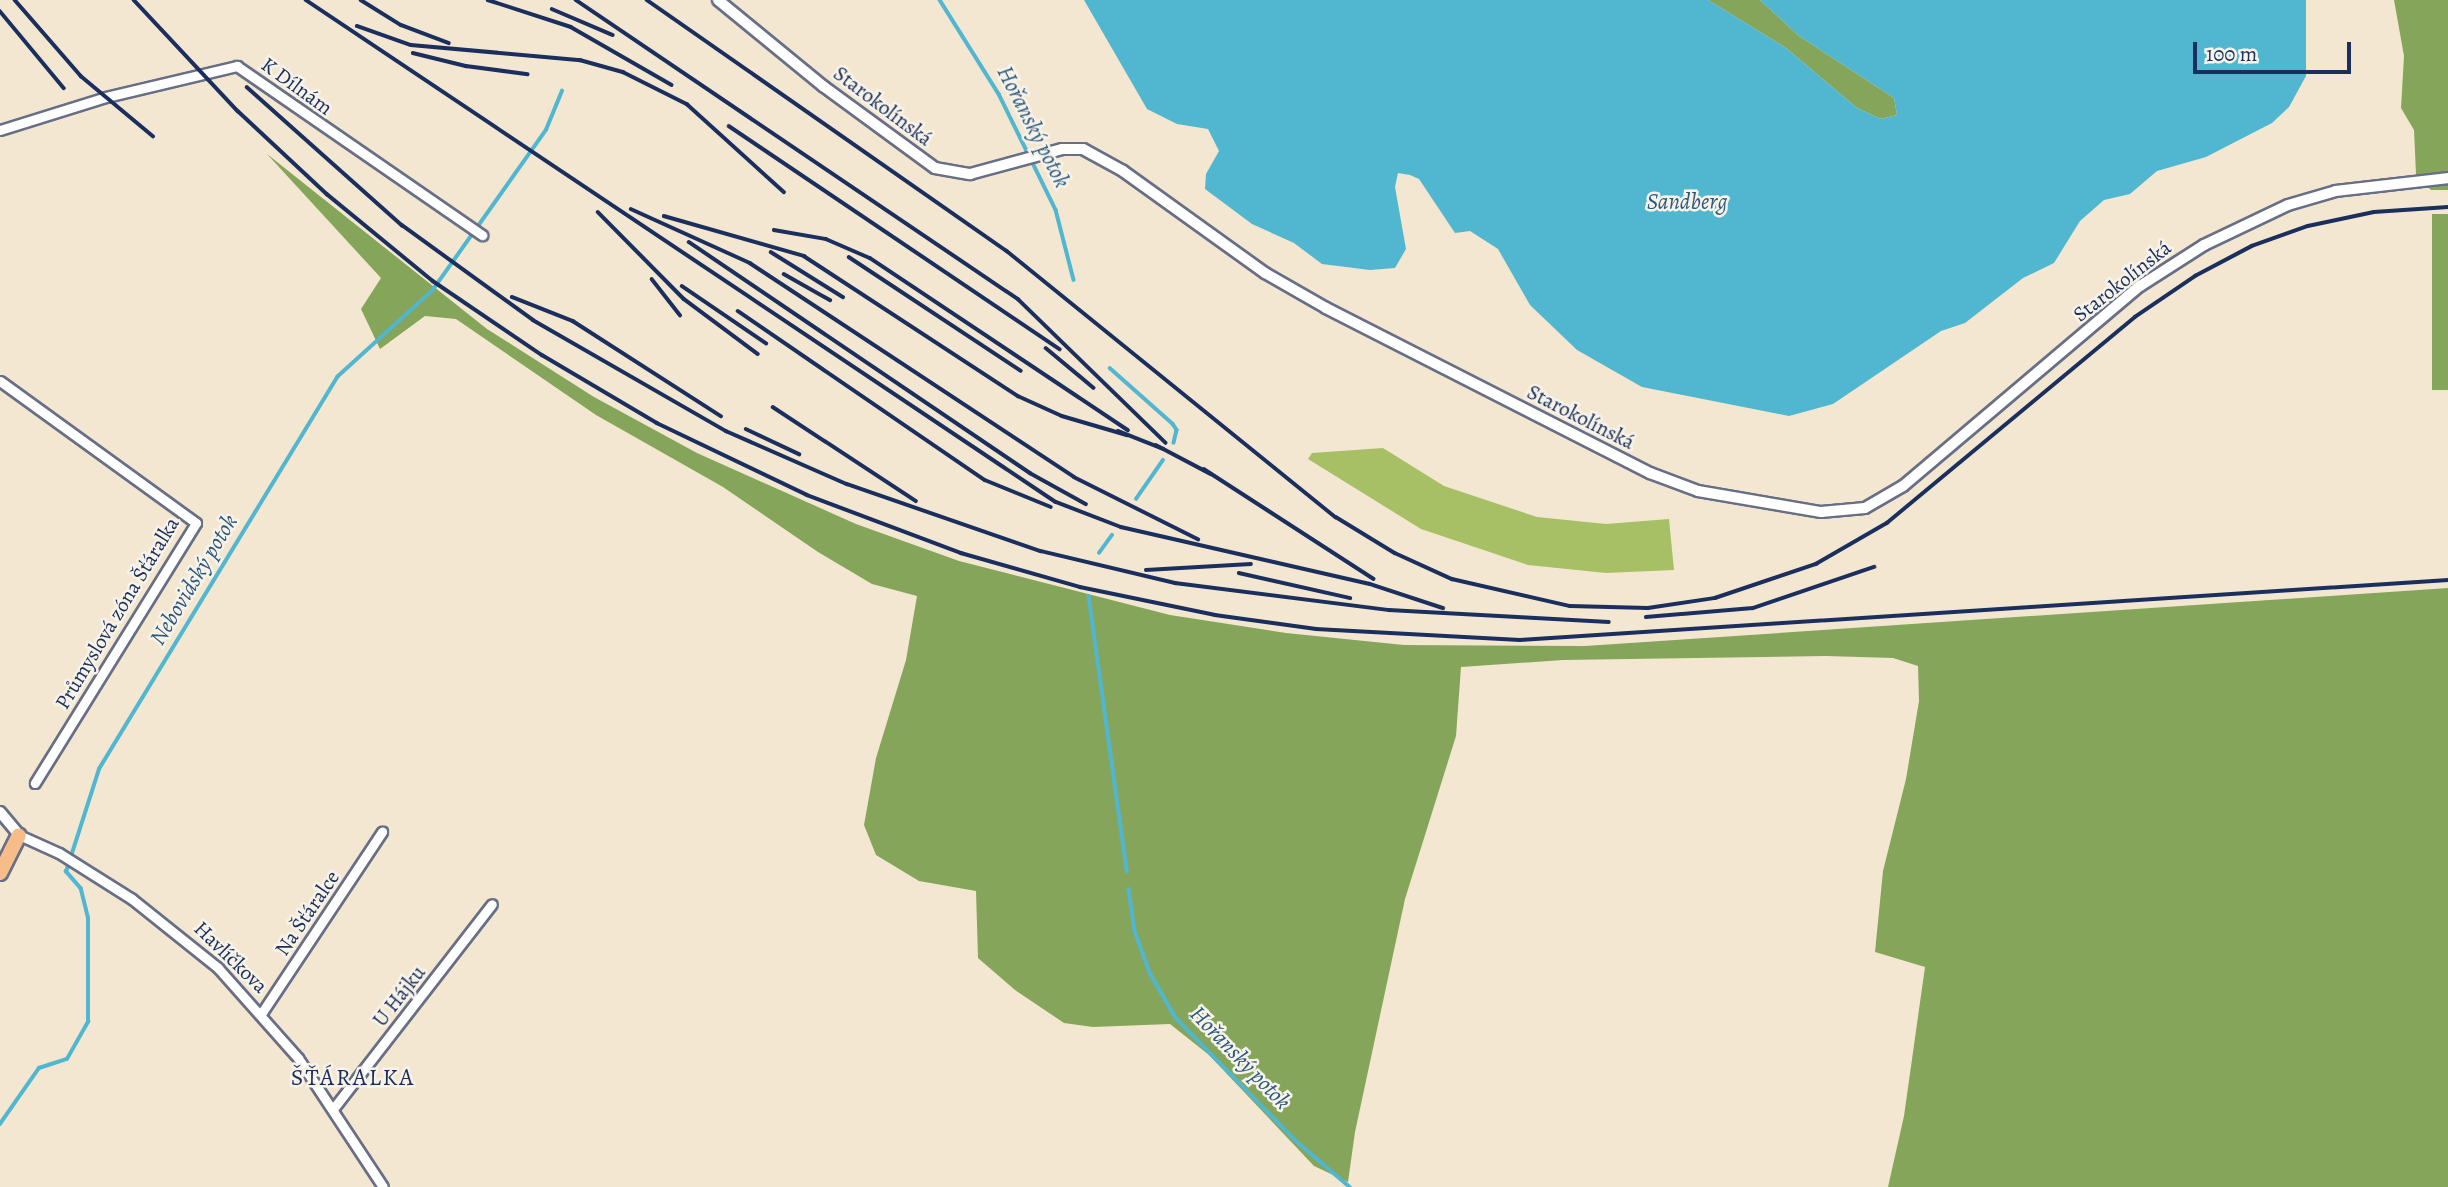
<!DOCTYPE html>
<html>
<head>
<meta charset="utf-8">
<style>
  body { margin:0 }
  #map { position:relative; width:2448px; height:1187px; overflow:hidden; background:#f4e7d1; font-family:Alegreya,serif }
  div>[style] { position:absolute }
  .green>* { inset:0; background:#a7c065 }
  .forest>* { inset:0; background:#85a65a; transform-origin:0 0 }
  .water>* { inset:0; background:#51b6d0 }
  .stream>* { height:3.5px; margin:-1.75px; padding:0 1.75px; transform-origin:1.75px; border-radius:1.75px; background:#51b6d0 }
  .roads { filter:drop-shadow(2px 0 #676f86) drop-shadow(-2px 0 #676f86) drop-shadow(0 2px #676f86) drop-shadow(0 -2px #676f86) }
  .minor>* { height:9px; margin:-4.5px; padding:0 4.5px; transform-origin:4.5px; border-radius:4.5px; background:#fff }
  .tertiary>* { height:10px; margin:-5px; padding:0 5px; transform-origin:5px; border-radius:5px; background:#fff }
  .primary>* { height:14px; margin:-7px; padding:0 7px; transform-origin:7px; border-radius:7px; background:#f7bd88 }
  .rail>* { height:3.5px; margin:-1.75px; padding:0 1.75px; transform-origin:1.75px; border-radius:1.75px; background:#1b2f5e }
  span { translate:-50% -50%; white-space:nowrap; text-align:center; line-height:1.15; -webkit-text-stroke:5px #f7f3e8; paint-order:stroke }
  .street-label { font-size:21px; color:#1b2f5e }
  .water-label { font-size:23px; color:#2b5880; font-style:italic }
  .quarter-label { font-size:24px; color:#1b2f5e; letter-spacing:2px }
  .scale { position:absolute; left:2193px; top:42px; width:158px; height:32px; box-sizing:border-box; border:4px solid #1b2f5e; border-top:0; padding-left:9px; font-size:21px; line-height:24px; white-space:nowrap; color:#1b2f5e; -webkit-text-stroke:5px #f7f3e8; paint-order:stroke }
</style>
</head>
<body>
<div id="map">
  <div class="green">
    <i style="clip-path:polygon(1383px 448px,1444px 486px,1537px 517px,1606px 524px,1669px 519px,1674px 570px,1606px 573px,1528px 565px,1421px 529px,1308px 459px,1312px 453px)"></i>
  </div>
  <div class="forest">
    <i style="clip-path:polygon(1708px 0,1760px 0,1799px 36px,1894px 98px,1897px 115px,1881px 119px,1857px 108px,1786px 48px)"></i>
    <i style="clip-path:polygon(2394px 0,2448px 0,2448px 190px,2431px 190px,2416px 174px,2414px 130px,2401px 108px,2404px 56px)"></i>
    <i style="clip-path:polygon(267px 154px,487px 329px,594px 397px,697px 453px,856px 524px,959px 561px,1170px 615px,1286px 633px,1404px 645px,1585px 646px,2448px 588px,2448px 1187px,1888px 1187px,1904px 1116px,1925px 967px,1875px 952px,1883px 871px,1906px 779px,1919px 701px,1918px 666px,1893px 658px,1826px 656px,1563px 660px,1461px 667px,1456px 736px,1405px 899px,1355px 1132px,1348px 1182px,1314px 1166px,1209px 1055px,1170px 1024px,1093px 1027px,1064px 1023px,1015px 990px,978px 958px,976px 891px,919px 881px,876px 855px,864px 825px,876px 758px,906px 660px,917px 596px,872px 584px,818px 552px,723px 487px,596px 415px,456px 319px,425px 316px,380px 349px,361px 309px,381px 278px)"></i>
    <i style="left:2432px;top:214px;width:16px;height:176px"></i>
  </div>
  <div class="water">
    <i style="clip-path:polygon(1084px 0,1708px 0,1786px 48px,1857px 108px,1881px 119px,1897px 115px,1894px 98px,1799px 36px,1760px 0,2306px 0,2306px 76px,2289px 107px,2272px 123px,2206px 157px,2157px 171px,2130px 194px,2104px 200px,2080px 221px,2054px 263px,2023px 278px,1965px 323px,1941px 331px,1833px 404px,1789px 416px,1642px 387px,1577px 350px,1530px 305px,1498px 249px,1470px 231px,1455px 233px,1419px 179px,1410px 175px,1398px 173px,1395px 187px,1406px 249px,1395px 268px,1370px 270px,1322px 264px,1294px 243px,1252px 224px,1205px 189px,1206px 174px,1219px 151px,1208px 129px,1177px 124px,1147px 109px)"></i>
  </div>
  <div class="stream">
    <i style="left:940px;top:0;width:111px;rotate:57.9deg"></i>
    <i style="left:999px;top:94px;width:129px;rotate:63.8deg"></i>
    <i style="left:1056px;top:210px;width:72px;rotate:75.6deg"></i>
    <i style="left:1110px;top:368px;width:84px;rotate:41.6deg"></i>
    <i style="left:1173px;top:424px;width:7px;rotate:56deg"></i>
    <i style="left:1177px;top:430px;width:13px;rotate:103deg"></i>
    <i style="left:1136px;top:499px;width:47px;rotate:-55.3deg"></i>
    <i style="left:1099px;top:553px;width:22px;rotate:-54deg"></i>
    <i style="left:1089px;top:596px;width:278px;rotate:82.1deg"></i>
    <i style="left:1129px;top:889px;width:42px;rotate:81.9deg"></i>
    <i style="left:1135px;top:931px;width:45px;rotate:70.3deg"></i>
    <i style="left:1150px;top:973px;width:52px;rotate:60deg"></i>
    <i style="left:1176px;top:1018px;width:170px;rotate:45.7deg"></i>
    <i style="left:1295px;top:1140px;width:72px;rotate:40.5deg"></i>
    <i style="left:0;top:1124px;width:68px;rotate:-55.1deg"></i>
    <i style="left:39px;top:1068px;width:29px;rotate:-18deg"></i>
    <i style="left:67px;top:1059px;width:43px;rotate:-60.4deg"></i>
    <i style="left:88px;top:1022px;width:104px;rotate:-90deg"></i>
    <i style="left:88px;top:918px;width:30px;rotate:-104deg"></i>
    <i style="left:81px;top:889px;width:23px;rotate:-131deg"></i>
    <i style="left:66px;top:872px;width:108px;rotate:-72.2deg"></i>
    <i style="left:99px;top:769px;width:459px;rotate:-58.7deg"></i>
    <i style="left:337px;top:377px;width:128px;rotate:-42.2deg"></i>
    <i style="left:432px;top:291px;width:197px;rotate:-54.7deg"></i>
    <i style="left:546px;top:130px;width:42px;rotate:-67.7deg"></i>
  </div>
  <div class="roads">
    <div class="minor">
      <i style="left:0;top:130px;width:111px;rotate:-17.3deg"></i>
      <i style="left:106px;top:97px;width:135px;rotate:-13.3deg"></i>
      <i style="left:237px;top:66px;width:298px;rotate:34.6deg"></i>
      <i style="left:0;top:381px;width:242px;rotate:35.9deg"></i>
      <i style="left:196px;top:523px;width:306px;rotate:121.8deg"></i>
      <i style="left:19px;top:835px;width:44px;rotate:24.2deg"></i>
      <i style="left:59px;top:853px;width:86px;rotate:32.2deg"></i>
      <i style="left:132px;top:899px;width:110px;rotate:38.7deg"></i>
      <i style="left:218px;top:968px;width:120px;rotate:48.4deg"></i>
      <i style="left:298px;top:1058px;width:154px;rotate:56.6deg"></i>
      <i style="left:261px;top:1014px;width:219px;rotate:-56.4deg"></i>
      <i style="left:333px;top:1109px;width:259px;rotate:-52.2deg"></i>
    </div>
    <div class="tertiary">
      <i style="left:718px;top:0;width:136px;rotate:39.3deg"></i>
      <i style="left:823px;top:86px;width:139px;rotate:36.2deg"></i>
      <i style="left:935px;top:168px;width:36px;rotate:10deg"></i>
      <i style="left:970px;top:174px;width:95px;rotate:-15.2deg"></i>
      <i style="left:1062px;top:149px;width:21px"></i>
      <i style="left:1083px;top:149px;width:46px;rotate:28.8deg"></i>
      <i style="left:1123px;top:171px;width:175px;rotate:35.7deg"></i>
      <i style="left:1265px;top:273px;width:70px;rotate:29.8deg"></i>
      <i style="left:1326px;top:308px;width:364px;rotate:27deg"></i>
      <i style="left:1650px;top:473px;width:51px;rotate:20.6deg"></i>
      <i style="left:1698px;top:491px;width:125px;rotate:9.7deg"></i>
      <i style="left:1821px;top:512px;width:44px;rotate:-5.2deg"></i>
      <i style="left:1865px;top:508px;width:44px;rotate:-30.1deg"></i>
      <i style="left:1903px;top:486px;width:310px;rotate:-40.2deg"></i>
      <i style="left:2140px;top:286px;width:76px;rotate:-32.6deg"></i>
      <i style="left:2204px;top:245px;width:93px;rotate:-25.5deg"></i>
      <i style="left:2288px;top:205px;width:50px;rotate:-16.3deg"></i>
      <i style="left:2336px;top:191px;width:113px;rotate:-6.6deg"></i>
      <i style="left:0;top:812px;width:30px;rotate:50deg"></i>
    </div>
    <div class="primary">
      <i style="left:0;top:873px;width:42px;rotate:-63.4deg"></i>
    </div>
  </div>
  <div class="rail">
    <i style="left:15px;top:0;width:101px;rotate:49deg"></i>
    <i style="left:81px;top:76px;width:94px;rotate:39.8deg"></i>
    <i style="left:134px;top:0;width:152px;rotate:46.9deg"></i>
    <i style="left:238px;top:111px;width:122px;rotate:43deg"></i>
    <i style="left:327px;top:194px;width:137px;rotate:39.4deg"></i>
    <i style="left:433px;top:281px;width:132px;rotate:34.2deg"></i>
    <i style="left:542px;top:355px;width:134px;rotate:30.6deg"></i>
    <i style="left:657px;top:423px;width:166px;rotate:25.6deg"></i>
    <i style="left:807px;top:495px;width:165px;rotate:20.6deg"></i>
    <i style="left:961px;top:553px;width:124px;rotate:15.9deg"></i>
    <i style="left:1080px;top:587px;width:138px;rotate:11.7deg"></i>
    <i style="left:1215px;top:615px;width:102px;rotate:7.9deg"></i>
    <i style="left:1316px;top:629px;width:204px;rotate:3.1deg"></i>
    <i style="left:1520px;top:640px;width:930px;rotate:-3.7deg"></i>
    <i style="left:306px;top:0;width:902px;rotate:33.8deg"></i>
    <i style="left:1056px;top:502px;width:70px;rotate:21deg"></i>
    <i style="left:1121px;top:527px;width:255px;rotate:12.9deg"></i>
    <i style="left:1370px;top:584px;width:77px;rotate:18.2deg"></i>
    <i style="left:361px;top:0;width:47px;rotate:32deg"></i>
    <i style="left:401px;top:25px;width:51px;rotate:20.6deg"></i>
    <i style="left:488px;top:0;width:87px;rotate:18deg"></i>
    <i style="left:571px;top:27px;width:116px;rotate:29.9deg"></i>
    <i style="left:576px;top:0;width:534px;rotate:34.08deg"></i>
    <i style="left:1018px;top:299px;width:206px;rotate:44.2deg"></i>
    <i style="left:647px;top:0;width:439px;rotate:34.9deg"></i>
    <i style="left:1007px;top:251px;width:423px;rotate:39deg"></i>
    <i style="left:1336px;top:517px;width:69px;rotate:31.4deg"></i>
    <i style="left:1395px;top:553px;width:63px;rotate:24.5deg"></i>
    <i style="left:1452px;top:579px;width:121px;rotate:12.9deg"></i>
    <i style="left:1570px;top:606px;width:78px;rotate:1.5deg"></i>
    <i style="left:1648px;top:608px;width:68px;rotate:-8.5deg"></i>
    <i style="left:1715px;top:598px;width:107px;rotate:-18.6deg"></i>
    <i style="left:1816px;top:564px;width:82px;rotate:-30deg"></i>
    <i style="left:1887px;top:523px;width:322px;rotate:-39.7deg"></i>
    <i style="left:2135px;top:317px;width:73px;rotate:-34.3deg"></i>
    <i style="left:2195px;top:276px;width:64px;rotate:-27.8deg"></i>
    <i style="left:2252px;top:246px;width:59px;rotate:-19.7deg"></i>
    <i style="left:2308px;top:226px;width:67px;rotate:-12deg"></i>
    <i style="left:2374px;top:212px;width:74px;rotate:-3.9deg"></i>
    <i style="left:552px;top:9px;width:66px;rotate:23.1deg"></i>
    <i style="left:0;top:11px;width:100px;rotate:50.3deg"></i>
    <i style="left:357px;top:26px;width:57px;rotate:19.4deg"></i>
    <i style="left:411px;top:45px;width:170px;rotate:5.1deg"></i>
    <i style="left:580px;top:60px;width:45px;rotate:15.6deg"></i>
    <i style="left:623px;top:72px;width:72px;rotate:26.6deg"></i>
    <i style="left:687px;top:104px;width:131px;rotate:42.2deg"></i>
    <i style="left:413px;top:53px;width:55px;rotate:13.8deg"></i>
    <i style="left:466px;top:66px;width:62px;rotate:7.5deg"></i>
    <i style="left:247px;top:87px;width:208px;rotate:41.7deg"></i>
    <i style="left:402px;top:225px;width:162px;rotate:35.9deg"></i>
    <i style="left:533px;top:320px;width:223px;rotate:29.9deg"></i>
    <i style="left:726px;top:431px;width:132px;rotate:23.7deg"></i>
    <i style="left:847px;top:484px;width:205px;rotate:19.1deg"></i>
    <i style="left:1041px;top:551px;width:138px;rotate:13.4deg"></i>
    <i style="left:1175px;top:583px;width:216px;rotate:7.2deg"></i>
    <i style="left:1389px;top:610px;width:220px;rotate:3.1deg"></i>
    <i style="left:729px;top:126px;width:399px;rotate:34deg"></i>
    <i style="left:631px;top:209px;width:131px;rotate:24.4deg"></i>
    <i style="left:750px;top:263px;width:388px;rotate:33.4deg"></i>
    <i style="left:1074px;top:477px;width:139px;rotate:26.6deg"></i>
    <i style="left:598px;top:212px;width:122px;rotate:45.3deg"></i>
    <i style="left:684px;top:299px;width:92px;rotate:36.6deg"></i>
    <i style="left:664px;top:216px;width:146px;rotate:15.9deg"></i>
    <i style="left:804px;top:256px;width:256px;rotate:33.2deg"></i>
    <i style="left:1018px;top:396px;width:48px;rotate:24.4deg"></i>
    <i style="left:1062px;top:416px;width:68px;rotate:16.3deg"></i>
    <i style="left:774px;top:230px;width:53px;rotate:9.8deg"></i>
    <i style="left:826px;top:239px;width:48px;rotate:23.4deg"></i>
    <i style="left:870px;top:258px;width:310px;rotate:33.7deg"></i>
    <i style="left:689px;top:242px;width:412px;rotate:34.1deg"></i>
    <i style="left:1030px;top:473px;width:64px;rotate:29deg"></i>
    <i style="left:771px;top:252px;width:85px;rotate:32deg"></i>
    <i style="left:849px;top:257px;width:206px;rotate:33.5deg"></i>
    <i style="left:784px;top:274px;width:53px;rotate:29.5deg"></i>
    <i style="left:652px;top:279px;width:46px;rotate:52.1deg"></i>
    <i style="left:682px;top:286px;width:102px;rotate:34.2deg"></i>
    <i style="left:512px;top:297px;width:66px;rotate:21.5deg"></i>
    <i style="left:573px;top:321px;width:176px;rotate:32.7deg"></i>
    <i style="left:738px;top:311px;width:299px;rotate:34.4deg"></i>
    <i style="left:985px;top:480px;width:71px;rotate:22.2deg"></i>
    <i style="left:1046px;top:348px;width:62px;rotate:39.8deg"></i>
    <i style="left:773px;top:407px;width:171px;rotate:33.3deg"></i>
    <i style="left:746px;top:429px;width:59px;rotate:25.3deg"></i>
    <i style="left:1118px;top:431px;width:49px;rotate:21.4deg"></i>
    <i style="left:1156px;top:445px;width:62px;rotate:27.8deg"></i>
    <i style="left:1204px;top:469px;width:202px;rotate:32.9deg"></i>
    <i style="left:1146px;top:570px;width:105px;rotate:-3.3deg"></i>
    <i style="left:1239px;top:573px;width:114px;rotate:12.7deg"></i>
    <i style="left:1646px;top:617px;width:107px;rotate:-4.8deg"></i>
    <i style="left:1753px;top:608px;width:128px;rotate:-18.7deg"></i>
  </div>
  <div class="street-label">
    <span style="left:297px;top:86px;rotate:36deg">K Dílnám</span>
    <span style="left:883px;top:106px;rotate:37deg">Starokolínská</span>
    <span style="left:2122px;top:281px;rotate:-38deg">Starokolínská</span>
    <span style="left:1581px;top:417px;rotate:27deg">Starokolínská</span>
    <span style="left:117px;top:613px;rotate:-59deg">Průmyslová zóna Šťáralka</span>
    <span style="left:307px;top:913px;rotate:-56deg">Na Šťáralce</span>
    <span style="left:231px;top:957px;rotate:44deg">Havlíčkova</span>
    <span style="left:399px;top:996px;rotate:-52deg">U Hájku</span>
  </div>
  <div class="water-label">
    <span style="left:1033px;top:127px;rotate:63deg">Hořanský potok</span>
    <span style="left:1687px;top:202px">Sandberg</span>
    <span style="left:194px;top:580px;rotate:-59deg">Nebovidský potok</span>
    <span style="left:1240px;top:1058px;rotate:46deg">Hořanský potok</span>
  </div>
  <div class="quarter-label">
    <span style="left:353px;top:1078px">ŠŤÁRALKA</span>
  </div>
  <div class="scale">100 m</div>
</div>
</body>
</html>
